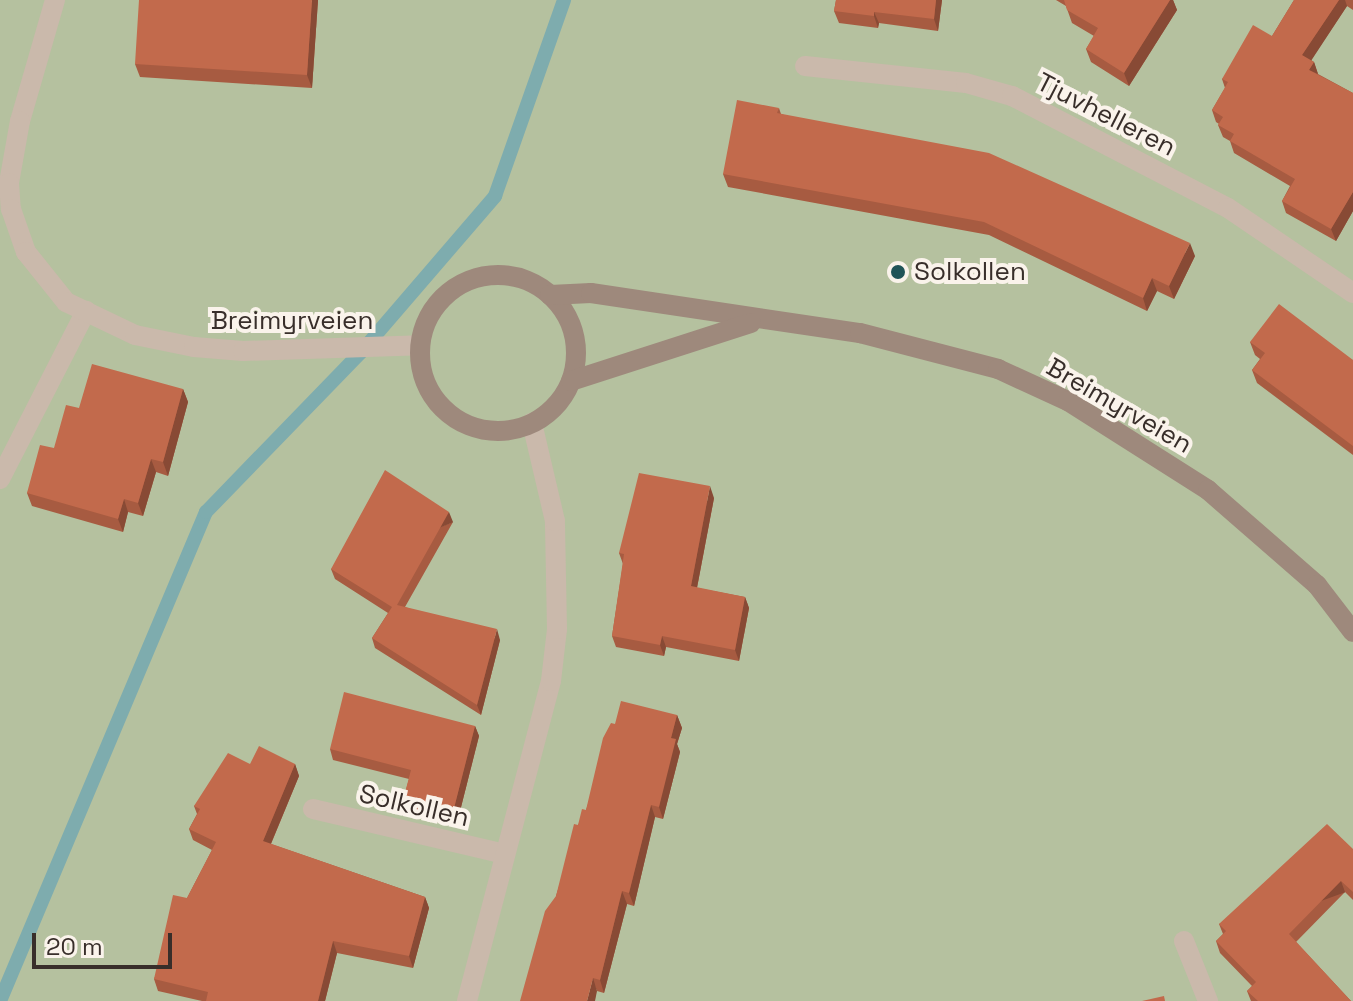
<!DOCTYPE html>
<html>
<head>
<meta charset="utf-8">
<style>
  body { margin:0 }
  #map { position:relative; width:1353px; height:1001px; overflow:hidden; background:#f2e9df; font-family:"Space Grotesk",sans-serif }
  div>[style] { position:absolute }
  .green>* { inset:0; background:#b5c19f; transform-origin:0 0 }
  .stream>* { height:14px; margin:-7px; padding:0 7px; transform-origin:7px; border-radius:7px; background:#7eacae }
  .lane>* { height:20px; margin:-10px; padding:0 10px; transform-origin:10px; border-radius:10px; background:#cab9ab }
  .street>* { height:20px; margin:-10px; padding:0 10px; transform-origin:10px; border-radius:10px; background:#cab9ab }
  .secondary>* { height:20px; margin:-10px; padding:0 10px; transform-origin:10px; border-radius:10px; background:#9e897c }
  .secondary>.ring { margin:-10px; padding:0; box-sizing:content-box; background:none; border:20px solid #9e897c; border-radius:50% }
  .wall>* { inset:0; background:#a75b41 }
  .shaded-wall>* { inset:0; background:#884a35; transform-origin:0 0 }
  .building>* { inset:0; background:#c26a4c }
  .dots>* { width:22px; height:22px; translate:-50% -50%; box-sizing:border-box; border:4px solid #faf3eb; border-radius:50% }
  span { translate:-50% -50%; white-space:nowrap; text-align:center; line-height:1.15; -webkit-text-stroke:8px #faf3eb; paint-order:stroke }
  .street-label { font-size:26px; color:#382e2a }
  .poi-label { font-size:26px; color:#382e2a }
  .left { translate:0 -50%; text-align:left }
  .scale { position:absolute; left:32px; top:933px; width:140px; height:36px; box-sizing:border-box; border:4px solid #382e2a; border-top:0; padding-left:10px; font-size:24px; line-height:28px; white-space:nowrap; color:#382e2a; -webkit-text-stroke:6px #faf3eb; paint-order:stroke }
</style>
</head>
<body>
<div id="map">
  <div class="green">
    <i style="left:0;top:0;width:1353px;height:1001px"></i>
  </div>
  <div class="stream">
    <i style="left:0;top:1001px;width:531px;rotate:-67.16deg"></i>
    <i style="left:206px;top:512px;width:223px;rotate:-45.9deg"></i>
    <i style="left:361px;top:352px;width:206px;rotate:-49.3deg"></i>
    <i style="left:495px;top:196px;width:208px;rotate:-70.6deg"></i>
  </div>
  <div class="lane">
    <i style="left:0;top:479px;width:189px;rotate:-62.9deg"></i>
    <i style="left:313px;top:809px;width:197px;rotate:13.2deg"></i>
  </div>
  <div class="street">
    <i style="left:55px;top:0;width:126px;rotate:106.1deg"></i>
    <i style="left:20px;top:121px;width:63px;rotate:100.1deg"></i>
    <i style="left:9px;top:183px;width:26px;rotate:86deg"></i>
    <i style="left:11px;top:209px;width:46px;rotate:70.8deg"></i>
    <i style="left:26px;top:252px;width:64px;rotate:51.3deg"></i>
    <i style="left:66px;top:302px;width:76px;rotate:25.6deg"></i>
    <i style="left:135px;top:335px;width:60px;rotate:11.5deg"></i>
    <i style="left:194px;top:347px;width:49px;rotate:4.7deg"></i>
    <i style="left:243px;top:351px;width:177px;rotate:-1.9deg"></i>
    <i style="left:805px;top:66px;width:162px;rotate:6deg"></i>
    <i style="left:966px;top:83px;width:48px;rotate:15.8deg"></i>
    <i style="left:1012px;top:96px;width:243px;rotate:27.4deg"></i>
    <i style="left:1228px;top:208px;width:151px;rotate:34.2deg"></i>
    <i style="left:1184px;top:941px;width:65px;rotate:68.2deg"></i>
    <i style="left:467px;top:1001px;width:331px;rotate:-75.3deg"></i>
    <i style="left:551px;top:681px;width:52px;rotate:-83.4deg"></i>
    <i style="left:557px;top:629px;width:108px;rotate:-91.1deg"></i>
    <i style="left:555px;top:521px;width:101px;rotate:-103.2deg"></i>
  </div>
  <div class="secondary">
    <i class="ring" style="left:420px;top:275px;width:136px;height:136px"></i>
    <i style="left:550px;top:295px;width:41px;rotate:-2.8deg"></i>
    <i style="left:591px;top:293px;width:272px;rotate:8.5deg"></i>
    <i style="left:860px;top:333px;width:143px;rotate:14.6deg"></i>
    <i style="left:998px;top:369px;width:77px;rotate:24.6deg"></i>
    <i style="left:1068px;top:401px;width:166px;rotate:32.4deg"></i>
    <i style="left:1208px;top:490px;width:145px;rotate:41.1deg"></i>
    <i style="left:1317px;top:585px;width:59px;rotate:52.5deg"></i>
    <i style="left:571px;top:381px;width:189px;rotate:-17.9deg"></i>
  </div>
  <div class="wall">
    <i style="clip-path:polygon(318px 0,312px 88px,140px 77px,135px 64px)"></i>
    <i style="clip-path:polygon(836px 0,942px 0,938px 31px,879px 23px,878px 28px,839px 23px,834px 11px)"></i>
    <i style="clip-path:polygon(1056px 0,1173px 0,1177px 10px,1129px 86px,1091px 62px,1086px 49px,1094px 36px,1072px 23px,1066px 6px)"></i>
    <i style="clip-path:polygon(1294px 0,1353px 0,1353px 10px,1347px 6px,1311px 60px,1314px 62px,1318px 74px,1353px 93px,1353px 211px,1336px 241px,1286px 213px,1282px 201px,1290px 186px,1234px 153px,1230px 141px,1223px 137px,1218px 125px,1219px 124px,1216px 122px,1212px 110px,1225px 88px,1222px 79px,1272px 36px)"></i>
    <i style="clip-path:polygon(779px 108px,781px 114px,1195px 256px,1174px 299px,1157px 291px,1147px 311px,989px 235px,728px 187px,723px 174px)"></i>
    <i style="clip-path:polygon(1250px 342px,1353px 360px,1353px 455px,1257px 383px,1252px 370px,1260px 359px,1255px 355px)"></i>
    <i style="clip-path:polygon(183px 389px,188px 402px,168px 476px,156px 472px,143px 516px,128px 512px,123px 532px,32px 506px,27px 493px,79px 408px)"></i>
    <i style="clip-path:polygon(714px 498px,697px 588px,745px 597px,749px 608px,739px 661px,666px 647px,664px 656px,616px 647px,612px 636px,623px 564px,619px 553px)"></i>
    <i style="clip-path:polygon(453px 522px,405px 607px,500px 640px,481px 715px,375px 648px,372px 638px,388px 613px,335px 579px,331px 569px)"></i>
    <i style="clip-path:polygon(677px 715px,682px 728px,677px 744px,680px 752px,663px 819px,655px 817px,634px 906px,627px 904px,604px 993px,597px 991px,556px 896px,578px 825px,586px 810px,615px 724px)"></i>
    <i style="clip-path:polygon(475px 726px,479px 736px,456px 827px,406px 814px,402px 804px,409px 779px,333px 760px,330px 749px)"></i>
    <i style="clip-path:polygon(250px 764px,295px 764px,299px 776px,271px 844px,425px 897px,429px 908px,413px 968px,337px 953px,325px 1001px,202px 1001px,158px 991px,154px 979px,187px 898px,212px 850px,193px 840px,189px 829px,197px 814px,194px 806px)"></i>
    <i style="clip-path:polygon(1353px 849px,1353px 900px,1345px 892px,1296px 942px,1351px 1001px,1251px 1001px,1247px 991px,1252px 986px,1220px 953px,1216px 941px,1223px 934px,1219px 924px)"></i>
  </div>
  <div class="shaded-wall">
    <i style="clip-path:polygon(312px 0,318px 0,312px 88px,307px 75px)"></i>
    <i style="clip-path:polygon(936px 0,942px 0,938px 31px,934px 19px)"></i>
    <i style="clip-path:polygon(1170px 0,1173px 0,1177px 10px,1129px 86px,1124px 73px)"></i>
    <i style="clip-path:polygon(1339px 0,1345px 0,1347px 6px,1307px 67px,1302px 55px)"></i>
    <i style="clip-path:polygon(874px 12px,879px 23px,878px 28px,874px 16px)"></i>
    <i style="clip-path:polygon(1314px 62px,1318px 74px,1309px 70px)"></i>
    <i style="clip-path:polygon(1353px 192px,1353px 211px,1336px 241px,1331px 229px)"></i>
    <i style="clip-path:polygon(1190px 243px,1195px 256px,1174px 299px,1169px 286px)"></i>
    <i style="clip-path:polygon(1152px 278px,1157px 291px,1147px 311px,1143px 298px)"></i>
    <i style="clip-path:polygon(183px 389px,188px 402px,168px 476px,163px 462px)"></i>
    <i style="clip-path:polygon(151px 459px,156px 472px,143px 516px,138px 503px)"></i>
    <i style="clip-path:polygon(710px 486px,714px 498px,695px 598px,691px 586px)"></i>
    <i style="clip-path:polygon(124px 499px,128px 512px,123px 532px,118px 519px)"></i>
    <i style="left:449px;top:512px;width:11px;height:107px;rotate:68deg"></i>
    <i style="clip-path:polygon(745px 597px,749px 608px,739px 661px,735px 650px)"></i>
    <i style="clip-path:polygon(497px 629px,500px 640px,481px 715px,477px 705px)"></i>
    <i style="clip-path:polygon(662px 636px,666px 647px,664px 656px,660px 645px)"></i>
    <i style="clip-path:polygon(677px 715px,682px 728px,677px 744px,680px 752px,663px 819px,659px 807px,671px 738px)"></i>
    <i style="clip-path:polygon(475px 726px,479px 736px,456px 827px,452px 816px)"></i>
    <i style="clip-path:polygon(295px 764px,299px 776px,267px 853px,263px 841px)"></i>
    <i style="clip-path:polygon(651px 805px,655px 817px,634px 906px,629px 893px)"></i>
    <i style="left:1341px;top:881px;width:12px;height:74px;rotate:70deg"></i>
    <i style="clip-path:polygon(622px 891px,627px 904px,604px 993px,600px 980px)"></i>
    <i style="clip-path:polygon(425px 897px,429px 908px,413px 968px,409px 956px)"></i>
    <i style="clip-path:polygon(333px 941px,337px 953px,325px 1001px,318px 1001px)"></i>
    <i style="clip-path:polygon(593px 978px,597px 991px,595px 1001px,587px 1001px)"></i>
  </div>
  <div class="building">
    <i style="clip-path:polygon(139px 0,312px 0,307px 75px,135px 64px)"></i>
    <i style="clip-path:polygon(836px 0,936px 0,934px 19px,874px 12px,874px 16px,834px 11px)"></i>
    <i style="clip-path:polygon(1064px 0,1170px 0,1124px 73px,1086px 49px,1098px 28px,1067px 10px)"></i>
    <i style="clip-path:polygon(1294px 0,1339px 0,1302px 55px,1314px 62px,1309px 70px,1353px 93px,1353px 192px,1331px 229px,1282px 201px,1295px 179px,1230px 141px,1234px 134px,1218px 125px,1223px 117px,1212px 110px,1228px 82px,1222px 79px,1253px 25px,1272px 36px)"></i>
    <i style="clip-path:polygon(737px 100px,779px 108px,777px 113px,989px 153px,1190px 243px,1169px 286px,1152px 278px,1143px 298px,984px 222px,723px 174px)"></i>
    <i style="clip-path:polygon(1279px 304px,1353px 360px,1353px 446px,1252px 370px,1265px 353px,1250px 342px)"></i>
    <i style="clip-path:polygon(92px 364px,183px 389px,163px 462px,151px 459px,138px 503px,124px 499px,118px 519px,27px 493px,40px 445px,54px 448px,66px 405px,79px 408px)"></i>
    <i style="clip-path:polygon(385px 470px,449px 512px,397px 605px,497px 629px,477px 705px,372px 638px,392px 607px,331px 569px)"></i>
    <i style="clip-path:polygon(639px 473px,710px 486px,691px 586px,745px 597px,735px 650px,662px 636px,660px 645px,612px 636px,624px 554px,619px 553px)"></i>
    <i style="clip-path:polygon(344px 692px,475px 726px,452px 816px,402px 804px,411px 770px,330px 749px)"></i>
    <i style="clip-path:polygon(621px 701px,677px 715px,671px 738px,676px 739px,659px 807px,651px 805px,629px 893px,622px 891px,600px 980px,593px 978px,587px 1001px,520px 1001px,545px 911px,556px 896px,574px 824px,578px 825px,582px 809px,586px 810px,603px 738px,611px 723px,615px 724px)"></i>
    <i style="clip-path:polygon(259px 746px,295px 764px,263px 841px,425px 897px,409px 956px,333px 941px,318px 1001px,206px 1001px,208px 992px,154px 979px,173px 895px,187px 898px,216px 842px,189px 829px,200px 809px,194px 806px,228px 753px,250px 764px)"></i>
    <i style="clip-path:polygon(1327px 824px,1353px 849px,1353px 892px,1341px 881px,1289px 934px,1351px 1001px,1258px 1001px,1247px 991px,1256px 982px,1216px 941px,1226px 931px,1219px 924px)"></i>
    <i style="clip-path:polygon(1164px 996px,1165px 1001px,1142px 1001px)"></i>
  </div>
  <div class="dots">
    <i style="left:898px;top:272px;background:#205458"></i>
  </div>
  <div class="street-label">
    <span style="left:1106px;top:115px;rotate:27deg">Tjuvhelleren</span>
    <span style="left:292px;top:321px">Breimyrveien</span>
    <span style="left:1119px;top:406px;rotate:30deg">Breimyrveien</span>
    <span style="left:414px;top:806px;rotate:13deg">Solkollen</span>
  </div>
  <div class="poi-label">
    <span class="left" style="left:914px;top:272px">Solkollen</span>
  </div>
  <div class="scale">20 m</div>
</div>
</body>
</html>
